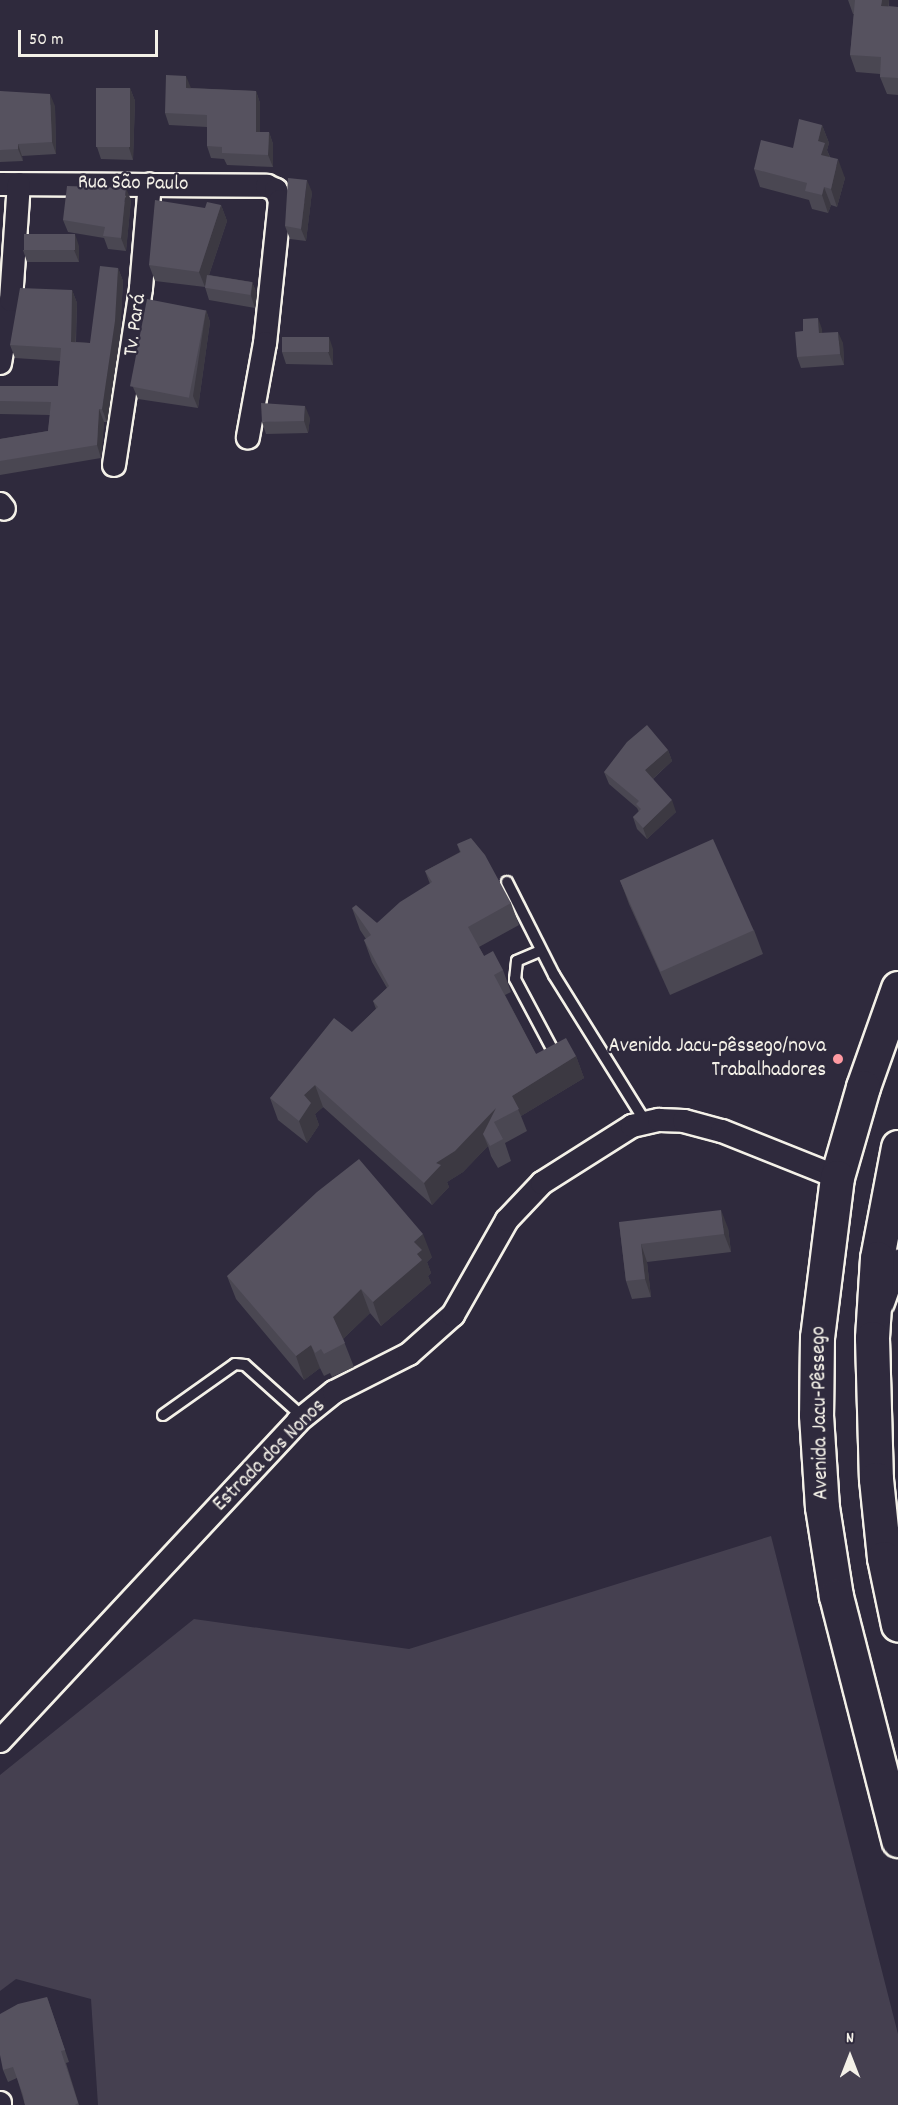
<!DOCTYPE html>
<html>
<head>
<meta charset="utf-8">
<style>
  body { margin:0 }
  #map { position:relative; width:898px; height:2105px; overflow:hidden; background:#2f2a3d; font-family:Dekko,sans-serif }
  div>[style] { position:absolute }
  .green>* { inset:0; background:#454050 }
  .roads { filter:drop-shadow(2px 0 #f4f1e8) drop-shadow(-2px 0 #f4f1e8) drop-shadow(0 2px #f4f1e8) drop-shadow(0 -2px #f4f1e8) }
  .lane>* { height:10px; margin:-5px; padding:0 5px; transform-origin:5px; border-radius:5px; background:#2f2a3d }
  .street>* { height:22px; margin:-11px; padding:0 11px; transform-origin:11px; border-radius:11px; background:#2f2a3d }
  .highway>* { height:33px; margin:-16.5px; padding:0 16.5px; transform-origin:16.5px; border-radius:16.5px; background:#2f2a3d }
  .wall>* { inset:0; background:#4a4752 }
  .shaded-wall>* { inset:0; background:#3c3942 }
  .building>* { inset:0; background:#56525f; transform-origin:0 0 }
  .dots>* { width:16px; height:16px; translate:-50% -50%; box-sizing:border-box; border:3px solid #2f2a3d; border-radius:50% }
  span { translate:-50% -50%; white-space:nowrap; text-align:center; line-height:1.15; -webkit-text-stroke:4.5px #2f2a3d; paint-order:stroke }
  .street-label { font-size:21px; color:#f4f1e8 }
  .poi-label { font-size:21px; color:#f4f1e8 }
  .right { translate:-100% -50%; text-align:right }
  .north { position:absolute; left:820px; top:2027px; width:60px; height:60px; -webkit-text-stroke:4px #2f2a3d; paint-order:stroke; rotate:0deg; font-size:16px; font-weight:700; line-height:24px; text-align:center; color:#f4f1e8 }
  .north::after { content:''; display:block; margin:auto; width:21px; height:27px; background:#f4f1e8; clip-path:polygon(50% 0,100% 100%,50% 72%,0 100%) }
  .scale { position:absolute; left:18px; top:30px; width:140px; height:27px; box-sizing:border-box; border:3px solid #f4f1e8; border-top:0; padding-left:8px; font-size:18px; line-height:21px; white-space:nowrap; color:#f4f1e8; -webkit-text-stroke:4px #2f2a3d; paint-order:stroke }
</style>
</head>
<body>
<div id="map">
  <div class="green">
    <i style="clip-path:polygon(771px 1536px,898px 2034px,898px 2105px,98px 2105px,91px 1999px,16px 1979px,0 1991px,0 1775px,194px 1619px,409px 1649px)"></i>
  </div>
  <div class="roads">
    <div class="lane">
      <i style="left:507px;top:882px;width:104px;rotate:63.2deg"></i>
      <i style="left:554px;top:975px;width:172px;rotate:58.1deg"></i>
      <i style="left:540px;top:951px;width:25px;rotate:157deg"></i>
      <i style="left:517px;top:961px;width:18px;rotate:96deg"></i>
      <i style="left:515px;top:979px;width:87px;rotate:62deg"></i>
      <i style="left:163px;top:1415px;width:88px;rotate:-35.3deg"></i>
      <i style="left:235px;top:1364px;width:10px;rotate:6deg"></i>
      <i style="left:245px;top:1365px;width:78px;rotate:41.9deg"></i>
    </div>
    <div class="street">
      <i style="left:0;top:184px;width:267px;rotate:0.4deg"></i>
      <i style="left:267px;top:186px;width:10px;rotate:24deg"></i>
      <i style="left:276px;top:190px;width:12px;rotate:70deg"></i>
      <i style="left:280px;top:201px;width:143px;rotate:96deg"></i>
      <i style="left:265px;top:343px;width:96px;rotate:100.3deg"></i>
      <i style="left:0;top:363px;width:64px;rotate:-80.1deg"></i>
      <i style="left:11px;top:300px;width:116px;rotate:-86.1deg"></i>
      <i style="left:114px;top:465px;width:179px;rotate:-81.3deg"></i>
      <i style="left:141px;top:288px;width:104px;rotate:-85.1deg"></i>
      <i style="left:0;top:504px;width:6px;rotate:51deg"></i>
      <i style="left:883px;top:1303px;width:45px;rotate:-70.3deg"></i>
      <i style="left:0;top:1741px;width:437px;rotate:-47deg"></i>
      <i style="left:298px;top:1421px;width:46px;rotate:-38.9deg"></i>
      <i style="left:334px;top:1392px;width:84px;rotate:-26.9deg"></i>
      <i style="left:409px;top:1354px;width:59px;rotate:-41.6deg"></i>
      <i style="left:453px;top:1315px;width:109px;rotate:-60.4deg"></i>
      <i style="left:507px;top:1220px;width:51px;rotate:-46.6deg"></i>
      <i style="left:542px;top:1183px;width:107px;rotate:-32.3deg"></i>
      <i style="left:632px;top:1126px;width:28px;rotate:-13deg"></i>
      <i style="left:659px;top:1120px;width:25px;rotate:2deg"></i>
      <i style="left:684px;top:1121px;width:39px;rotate:15deg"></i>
      <i style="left:722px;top:1131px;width:124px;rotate:21.8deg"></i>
      <i style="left:0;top:2103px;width:2px;rotate:90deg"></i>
    </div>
    <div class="highway">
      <i style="left:898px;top:988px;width:105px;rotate:109.5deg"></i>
      <i style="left:863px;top:1087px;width:94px;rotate:106.1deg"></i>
      <i style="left:837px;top:1177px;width:161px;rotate:97.1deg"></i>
      <i style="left:817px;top:1337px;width:78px;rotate:90.7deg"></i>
      <i style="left:816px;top:1415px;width:92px;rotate:86.3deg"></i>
      <i style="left:822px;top:1507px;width:90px;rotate:81.1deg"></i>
      <i style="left:836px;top:1596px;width:252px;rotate:75.7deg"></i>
      <i style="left:898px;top:1147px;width:113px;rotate:100.7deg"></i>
      <i style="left:877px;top:1258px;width:80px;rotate:93.6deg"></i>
      <i style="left:872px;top:1338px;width:141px;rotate:88.4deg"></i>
      <i style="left:876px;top:1479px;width:79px;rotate:84.2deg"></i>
      <i style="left:884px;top:1558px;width:68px;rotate:78.2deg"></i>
    </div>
  </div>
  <div class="wall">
    <i style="clip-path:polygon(848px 0,889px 0,889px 6px,898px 7px,898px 95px,887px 94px,880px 77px,880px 74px,856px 72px,850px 55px,854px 14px,853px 14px)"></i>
    <i style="clip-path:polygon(130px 88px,135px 101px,133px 160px,101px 159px,97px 147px)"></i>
    <i style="clip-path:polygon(191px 88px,256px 91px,260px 103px,260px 132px,269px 132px,273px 144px,273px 167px,227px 165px,224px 159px,211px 158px,207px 146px,207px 127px,169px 125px,165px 113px)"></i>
    <i style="clip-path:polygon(0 91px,55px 106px,56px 154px,22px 156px,23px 161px,0 162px)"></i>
    <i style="clip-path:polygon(822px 125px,829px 143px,827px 150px,830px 157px,845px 178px,837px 207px,831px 205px,828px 213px,812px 209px,809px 200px,760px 187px,754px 169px,793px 148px)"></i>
    <i style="clip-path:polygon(312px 192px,306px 241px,290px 239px,285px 226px)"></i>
    <i style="clip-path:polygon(131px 200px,126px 251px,108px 249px,104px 238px,68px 232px,63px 220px)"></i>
    <i style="clip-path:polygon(221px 205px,227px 221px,209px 275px,252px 282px,257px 294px,255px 308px,209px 300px,205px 287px,155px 281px,149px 265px,205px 208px)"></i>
    <i style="clip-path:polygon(79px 246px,79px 262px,27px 262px,23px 250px)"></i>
    <i style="clip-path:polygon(118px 268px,123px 281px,120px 335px,107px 422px,104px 422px,101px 458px,0 475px,0 439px,48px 431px,50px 415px,0 414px,0 386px,58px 386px,60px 361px,15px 358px,10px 345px,72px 290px,77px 303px,76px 342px,90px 343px)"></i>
    <i style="clip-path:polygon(206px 310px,210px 322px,198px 408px,138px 399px,133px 387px)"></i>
    <i style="clip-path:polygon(822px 329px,822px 333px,843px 343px,844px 365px,801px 368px,797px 357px)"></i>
    <i style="clip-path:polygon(333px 349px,333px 365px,286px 364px,282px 352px)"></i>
    <i style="clip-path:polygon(310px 418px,308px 433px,266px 434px,262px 422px)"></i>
    <i style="clip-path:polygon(668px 750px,672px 761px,653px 779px,676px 812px,647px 839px,637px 829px,633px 817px,639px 812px,637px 808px,609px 784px,604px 772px)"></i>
    <i style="clip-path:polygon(457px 844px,511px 903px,519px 925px,479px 947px,484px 956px,503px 970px,511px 992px,505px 995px,536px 1054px,576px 1056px,584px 1078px,521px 1116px,527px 1131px,505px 1143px,511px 1161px,498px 1168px,491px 1156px,488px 1146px,463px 1172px,447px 1182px,449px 1187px,432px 1205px,323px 1107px,315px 1114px,319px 1125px,307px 1143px,278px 1120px,270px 1098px,352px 1032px,376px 1009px,373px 1001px,387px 988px,372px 962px,364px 940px,366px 939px,360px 930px,352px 908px,377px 923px,430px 884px,425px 871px,460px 852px)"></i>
    <i style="clip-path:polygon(620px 880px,754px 930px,763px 954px,670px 995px,629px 904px)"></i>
    <i style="clip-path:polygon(619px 1222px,728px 1228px,731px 1252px,647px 1262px,651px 1297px,632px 1299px,626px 1281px)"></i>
    <i style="clip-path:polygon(432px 1257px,427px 1262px,431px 1273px,428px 1276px,431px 1283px,381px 1326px,370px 1313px,343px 1339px,354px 1367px,332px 1377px,330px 1373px,324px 1376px,320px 1368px,304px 1380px,236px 1299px,227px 1276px)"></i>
    <i style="clip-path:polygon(47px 1997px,69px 2062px,66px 2063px,79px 2105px,25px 2105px,17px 2078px,8px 2082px,3px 2070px)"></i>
  </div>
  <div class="shaded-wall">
    <i style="clip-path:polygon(882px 0,889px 0,887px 23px,881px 6px)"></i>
    <i style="clip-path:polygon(186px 76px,191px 88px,186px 88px)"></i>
    <i style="clip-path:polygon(130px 88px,135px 101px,133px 160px,129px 148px)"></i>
    <i style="clip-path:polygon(256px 91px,260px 103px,260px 144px,256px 132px)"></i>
    <i style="clip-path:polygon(50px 94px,55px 106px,56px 154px,52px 142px)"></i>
    <i style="clip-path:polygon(822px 125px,829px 143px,827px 150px,831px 161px,821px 155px,818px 141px)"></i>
    <i style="clip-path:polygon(269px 132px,273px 144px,273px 167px,268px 155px)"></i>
    <i style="clip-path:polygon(18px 144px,22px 156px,23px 161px,18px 149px)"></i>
    <i style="clip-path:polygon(838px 159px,845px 178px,837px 207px,831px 189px)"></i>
    <i style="clip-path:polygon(307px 180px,312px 192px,306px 241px,301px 229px)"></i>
    <i style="clip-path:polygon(824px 187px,831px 205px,828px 213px,822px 195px)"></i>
    <i style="clip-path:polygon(126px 188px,131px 200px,126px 251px,121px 238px)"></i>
    <i style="clip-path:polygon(221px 205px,227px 221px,205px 287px,199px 272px)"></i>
    <i style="clip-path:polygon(75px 234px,79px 246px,79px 262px,74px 250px)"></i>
    <i style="clip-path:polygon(118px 268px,123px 281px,120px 335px,107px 422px,102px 409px)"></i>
    <i style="clip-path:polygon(252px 282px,257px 294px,255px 308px,251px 296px)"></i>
    <i style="clip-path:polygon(72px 290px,77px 303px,75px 355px,71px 342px)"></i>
    <i style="clip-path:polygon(206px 310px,210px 322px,198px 408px,193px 396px)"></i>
    <i style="clip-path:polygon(818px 318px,822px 329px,823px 344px,819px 333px)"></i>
    <i style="clip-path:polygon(838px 332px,843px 343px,844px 365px,840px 354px)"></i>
    <i style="clip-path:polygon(329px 337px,333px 349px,333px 365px,328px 352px)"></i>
    <i style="clip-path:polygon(305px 406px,310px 418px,308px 433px,304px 421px)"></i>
    <i style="clip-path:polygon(99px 409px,104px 422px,101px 458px,97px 445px)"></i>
    <i style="clip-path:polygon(668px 750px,672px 761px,649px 782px,645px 770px)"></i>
    <i style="clip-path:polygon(672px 800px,676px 812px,647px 839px,643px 828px)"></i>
    <i style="clip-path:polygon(576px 1056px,584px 1078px,521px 1116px,512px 1096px)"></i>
    <i style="clip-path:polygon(315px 1085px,323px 1107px,315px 1114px,319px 1125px,307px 1143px,299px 1121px,304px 1095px)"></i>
    <i style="clip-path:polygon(496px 1108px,494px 1122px,483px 1134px,488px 1146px,463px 1172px,447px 1182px,449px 1187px,432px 1205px,424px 1183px,436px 1163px)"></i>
    <i style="clip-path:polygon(721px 1210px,728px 1228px,731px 1252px,724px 1234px)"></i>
    <i style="clip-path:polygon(423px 1234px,432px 1257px,427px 1262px,431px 1273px,428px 1276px,431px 1283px,381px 1326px,373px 1302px,414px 1242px)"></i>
    <i style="clip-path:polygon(641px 1244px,647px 1262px,651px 1297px,645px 1279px)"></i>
    <i style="clip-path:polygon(361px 1289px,370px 1313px,342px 1340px,333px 1317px)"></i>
    <i style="clip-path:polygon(311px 1345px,320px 1368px,304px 1380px,296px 1356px)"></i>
  </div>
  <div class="building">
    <i style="clip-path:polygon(855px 0,882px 0,881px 6px,898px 7px,898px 78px,880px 77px,881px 57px,850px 55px)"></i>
    <i style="clip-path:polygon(166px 75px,186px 76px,186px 88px,256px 91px,256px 132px,269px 132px,268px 155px,222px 153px,222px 147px,207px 146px,207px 115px,165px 113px)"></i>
    <i style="left:96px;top:88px;width:34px;height:59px"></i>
    <i style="clip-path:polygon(0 91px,50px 94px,52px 142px,18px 144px,18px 149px,0 150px)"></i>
    <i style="clip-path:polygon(799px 119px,822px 125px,818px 141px,825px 143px,821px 155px,838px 159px,831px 189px,824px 187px,822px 195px,805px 191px,807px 183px,754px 169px,761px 140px,793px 148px)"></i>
    <i style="clip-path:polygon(288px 178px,307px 180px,301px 229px,285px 226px)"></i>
    <i style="clip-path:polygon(67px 186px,126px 188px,121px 238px,103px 236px,105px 227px,63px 220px)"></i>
    <i style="clip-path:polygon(155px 200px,205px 208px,207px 202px,221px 205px,199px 272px,149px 265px)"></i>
    <i style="left:24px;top:234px;width:51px;height:16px"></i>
    <i style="clip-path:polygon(100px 266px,118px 268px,115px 321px,102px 409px,99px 409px,97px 445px,0 461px,0 439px,48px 431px,51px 402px,0 401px,0 386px,58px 386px,61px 348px,10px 345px,20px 288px,72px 290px,71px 342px,90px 343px)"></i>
    <i style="left:207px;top:275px;width:46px;height:13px;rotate:9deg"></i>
    <i style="left:147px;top:299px;width:60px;height:89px;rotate:11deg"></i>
    <i style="clip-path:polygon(818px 318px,819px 333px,838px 332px,840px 354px,797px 357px,795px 332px,803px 331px,803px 319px)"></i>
    <i style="left:282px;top:337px;width:47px;height:15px"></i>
    <i style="clip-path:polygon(261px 403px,305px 406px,304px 421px,262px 422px)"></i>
    <i style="clip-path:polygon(647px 725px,668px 750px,645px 770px,672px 800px,643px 828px,633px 817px,641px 809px,636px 804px,639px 801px,604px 772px,627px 742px)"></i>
    <i style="clip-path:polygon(471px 838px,485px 855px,511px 903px,468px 927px,484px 956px,493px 951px,503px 970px,494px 975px,536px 1054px,566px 1038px,576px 1056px,512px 1096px,519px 1109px,494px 1122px,503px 1139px,490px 1146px,483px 1134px,496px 1108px,455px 1151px,436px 1163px,441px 1165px,424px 1183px,315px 1085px,304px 1095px,311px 1103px,299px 1121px,270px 1098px,334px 1018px,352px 1032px,378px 1007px,373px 1001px,389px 986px,364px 940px,371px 935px,352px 908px,356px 905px,377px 923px,400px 902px,432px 882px,425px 871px,461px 852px,457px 844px)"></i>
    <i style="left:713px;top:839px;width:100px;height:102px;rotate:66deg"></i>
    <i style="clip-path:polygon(359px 1159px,423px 1234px,414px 1242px,422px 1250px,417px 1254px,422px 1260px,373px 1302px,361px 1289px,333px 1317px,345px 1343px,324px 1354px,321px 1349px,315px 1353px,311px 1345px,296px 1356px,227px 1276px,317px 1192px)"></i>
    <i style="clip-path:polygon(721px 1210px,724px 1234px,641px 1244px,645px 1279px,626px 1281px,619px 1222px)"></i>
    <i style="clip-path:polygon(47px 1997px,65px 2050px,61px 2051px,78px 2103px,75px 2105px,25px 2105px,23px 2095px,13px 2067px,3px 2070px,0 2055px,0 2014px,18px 2004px)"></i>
  </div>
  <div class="dots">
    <i style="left:838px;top:1059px;background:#ff9aa2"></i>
  </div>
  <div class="street-label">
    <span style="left:133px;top:184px;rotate:1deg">Rua São Paulo</span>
    <span style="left:136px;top:325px;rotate:-82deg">Tv. Pará</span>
    <span style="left:821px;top:1413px;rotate:-91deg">Avenida Jacu-Pêssego</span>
    <span style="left:270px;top:1456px;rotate:-45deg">Estrada dos Nonos</span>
  </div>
  <div class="poi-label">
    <span class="right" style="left:826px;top:1059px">Avenida Jacu-pêssego/nova<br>Trabalhadores</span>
  </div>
  <div class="north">N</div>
  <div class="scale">50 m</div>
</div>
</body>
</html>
